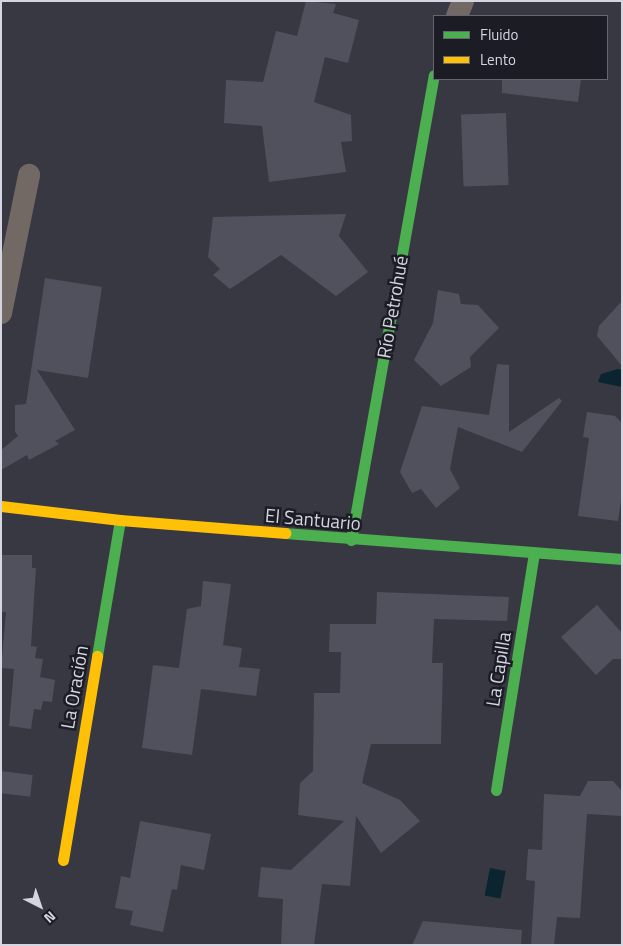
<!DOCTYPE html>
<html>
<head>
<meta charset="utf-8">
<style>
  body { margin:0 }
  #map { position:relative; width:623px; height:946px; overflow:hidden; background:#383842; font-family:"Titillium Web",sans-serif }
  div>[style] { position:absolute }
  .water>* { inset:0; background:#0a2430; transform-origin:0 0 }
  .building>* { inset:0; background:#51505d; transform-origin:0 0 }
  .street>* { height:22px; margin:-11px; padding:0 11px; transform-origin:11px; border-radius:11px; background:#736964 }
  .fast>* { height:11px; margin:-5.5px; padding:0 5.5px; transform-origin:5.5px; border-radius:5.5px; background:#4caf50 }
  .slow>* { height:11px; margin:-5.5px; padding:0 5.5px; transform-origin:5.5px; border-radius:5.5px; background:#ffc107 }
  span { translate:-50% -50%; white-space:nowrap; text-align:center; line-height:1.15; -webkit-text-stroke:5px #1c1c25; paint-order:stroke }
  .street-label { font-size:19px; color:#d5d5e2 }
  .frame { position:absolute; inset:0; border:2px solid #d5d5e2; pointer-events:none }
  .legend { position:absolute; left:433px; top:15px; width:175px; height:65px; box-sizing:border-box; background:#1c1c25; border:1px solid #666671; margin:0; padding:6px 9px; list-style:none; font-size:15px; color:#d5d5e2 }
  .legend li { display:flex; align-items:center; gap:10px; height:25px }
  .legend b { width:25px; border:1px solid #666671 }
  .north { position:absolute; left:15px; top:881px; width:50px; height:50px; -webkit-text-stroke:4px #1c1c25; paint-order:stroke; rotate:139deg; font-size:14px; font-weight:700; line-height:20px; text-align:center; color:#d5d5e2 }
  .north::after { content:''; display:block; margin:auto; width:18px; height:22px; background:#d5d5e2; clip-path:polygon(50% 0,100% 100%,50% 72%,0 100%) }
</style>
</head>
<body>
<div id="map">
  <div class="water">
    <i style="clip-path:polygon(618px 369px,622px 370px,622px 387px,598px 382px,601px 374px)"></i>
    <i style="left:490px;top:868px;width:16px;height:28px;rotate:11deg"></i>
  </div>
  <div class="building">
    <i style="clip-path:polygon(306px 1px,336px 4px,333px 13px,359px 20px,348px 63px,325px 57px,314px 102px,351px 115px,352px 141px,341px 142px,346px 172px,269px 182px,262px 126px,224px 123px,226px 80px,263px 82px,276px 31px,297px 36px)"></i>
    <i style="clip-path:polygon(502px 79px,581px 79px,578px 102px,502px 93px)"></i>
    <i style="left:506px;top:113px;width:72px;height:45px;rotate:88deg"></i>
    <i style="clip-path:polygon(346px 214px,339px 236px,368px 272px,336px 296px,281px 255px,230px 289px,213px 275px,220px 269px,208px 257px,213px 217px)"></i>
    <i style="clip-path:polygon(45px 278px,102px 287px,88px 378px,37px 370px,75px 430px,55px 441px,59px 444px,29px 460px,27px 455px,1px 470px,1px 450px,18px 436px,15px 431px,15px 405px,26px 404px)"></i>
    <i style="clip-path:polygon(438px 290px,459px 294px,461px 304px,478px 305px,499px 328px,470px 357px,471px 367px,441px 386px,414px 360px,433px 323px)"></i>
    <i style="clip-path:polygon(622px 301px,622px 366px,597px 336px,599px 326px)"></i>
    <i style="clip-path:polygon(497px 364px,509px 365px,509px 432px,559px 398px,562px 401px,522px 452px,458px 427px,450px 469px,460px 488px,436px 508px,421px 489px,412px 493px,400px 472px,422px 406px,489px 415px)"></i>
    <i style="clip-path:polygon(587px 412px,615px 416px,622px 423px,622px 494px,618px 521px,578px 516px,589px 438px,583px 437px)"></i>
    <i style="clip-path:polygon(1px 555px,32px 555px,32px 568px,36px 568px,31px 646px,37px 647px,35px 658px,43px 659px,40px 677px,55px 680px,52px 702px,43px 701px,41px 710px,34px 709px,31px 729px,9px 726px,14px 669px,1px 668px,6px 612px,2px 612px)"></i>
    <i style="clip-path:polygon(203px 581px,231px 584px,223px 645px,242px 648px,239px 667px,260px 669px,256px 696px,201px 689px,192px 755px,142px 748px,153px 665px,179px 668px,187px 609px,201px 606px)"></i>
    <i style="clip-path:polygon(377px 592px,509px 597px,507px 621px,434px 619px,432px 663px,443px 663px,441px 744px,371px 744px,362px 783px,400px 800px,420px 821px,381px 853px,356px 816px,350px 886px,322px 884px,314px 945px,281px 945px,283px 899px,258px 897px,261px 867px,291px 870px,344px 821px,298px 815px,300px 783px,313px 771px,314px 693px,340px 693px,341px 652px,329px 652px,330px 624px,376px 624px)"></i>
    <i style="clip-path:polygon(597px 605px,622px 633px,622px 659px,613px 659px,596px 675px,561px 637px)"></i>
    <i style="left:1px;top:771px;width:32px;height:22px;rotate:7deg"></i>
    <i style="clip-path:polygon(588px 781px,613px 781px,622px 791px,622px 816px,587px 814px,580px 918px,557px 917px,554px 945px,531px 945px,535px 881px,526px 880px,528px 849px,542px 850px,544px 794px,580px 796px)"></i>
    <i style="clip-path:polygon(140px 821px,211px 834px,204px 870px,181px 865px,177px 890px,172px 889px,163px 932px,130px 925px,133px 911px,115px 908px,121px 876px,130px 878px)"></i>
    <i style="clip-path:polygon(423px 921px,522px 930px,521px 945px,412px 945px)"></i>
  </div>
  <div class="street">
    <i style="left:457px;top:16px;width:16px;rotate:-68deg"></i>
    <i style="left:1px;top:313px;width:141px;rotate:-78.5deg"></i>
  </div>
  <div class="fast">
    <i style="left:285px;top:533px;width:338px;rotate:4.4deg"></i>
    <i style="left:351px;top:540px;width:472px;rotate:-79.9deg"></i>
    <i style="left:97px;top:656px;width:138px;rotate:-80.4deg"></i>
    <i style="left:496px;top:790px;width:240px;rotate:-80.9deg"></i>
  </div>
  <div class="slow">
    <i style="left:1px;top:506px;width:120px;rotate:6.7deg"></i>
    <i style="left:120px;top:520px;width:166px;rotate:4.5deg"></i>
    <i style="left:63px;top:860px;width:207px;rotate:-80.5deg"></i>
  </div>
  <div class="street-label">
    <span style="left:392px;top:307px;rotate:-80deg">Río Petrohué</span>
    <span style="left:313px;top:519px;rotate:5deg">El Santuario</span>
    <span style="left:498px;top:669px;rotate:-81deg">La Capilla</span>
    <span style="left:74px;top:687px;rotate:-80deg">La Oración</span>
  </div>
  <div class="frame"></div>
  <ul class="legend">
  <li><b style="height:6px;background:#4caf50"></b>Fluido</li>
  <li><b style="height:6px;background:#ffc107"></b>Lento</li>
  </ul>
  <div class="north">N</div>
</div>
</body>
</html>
